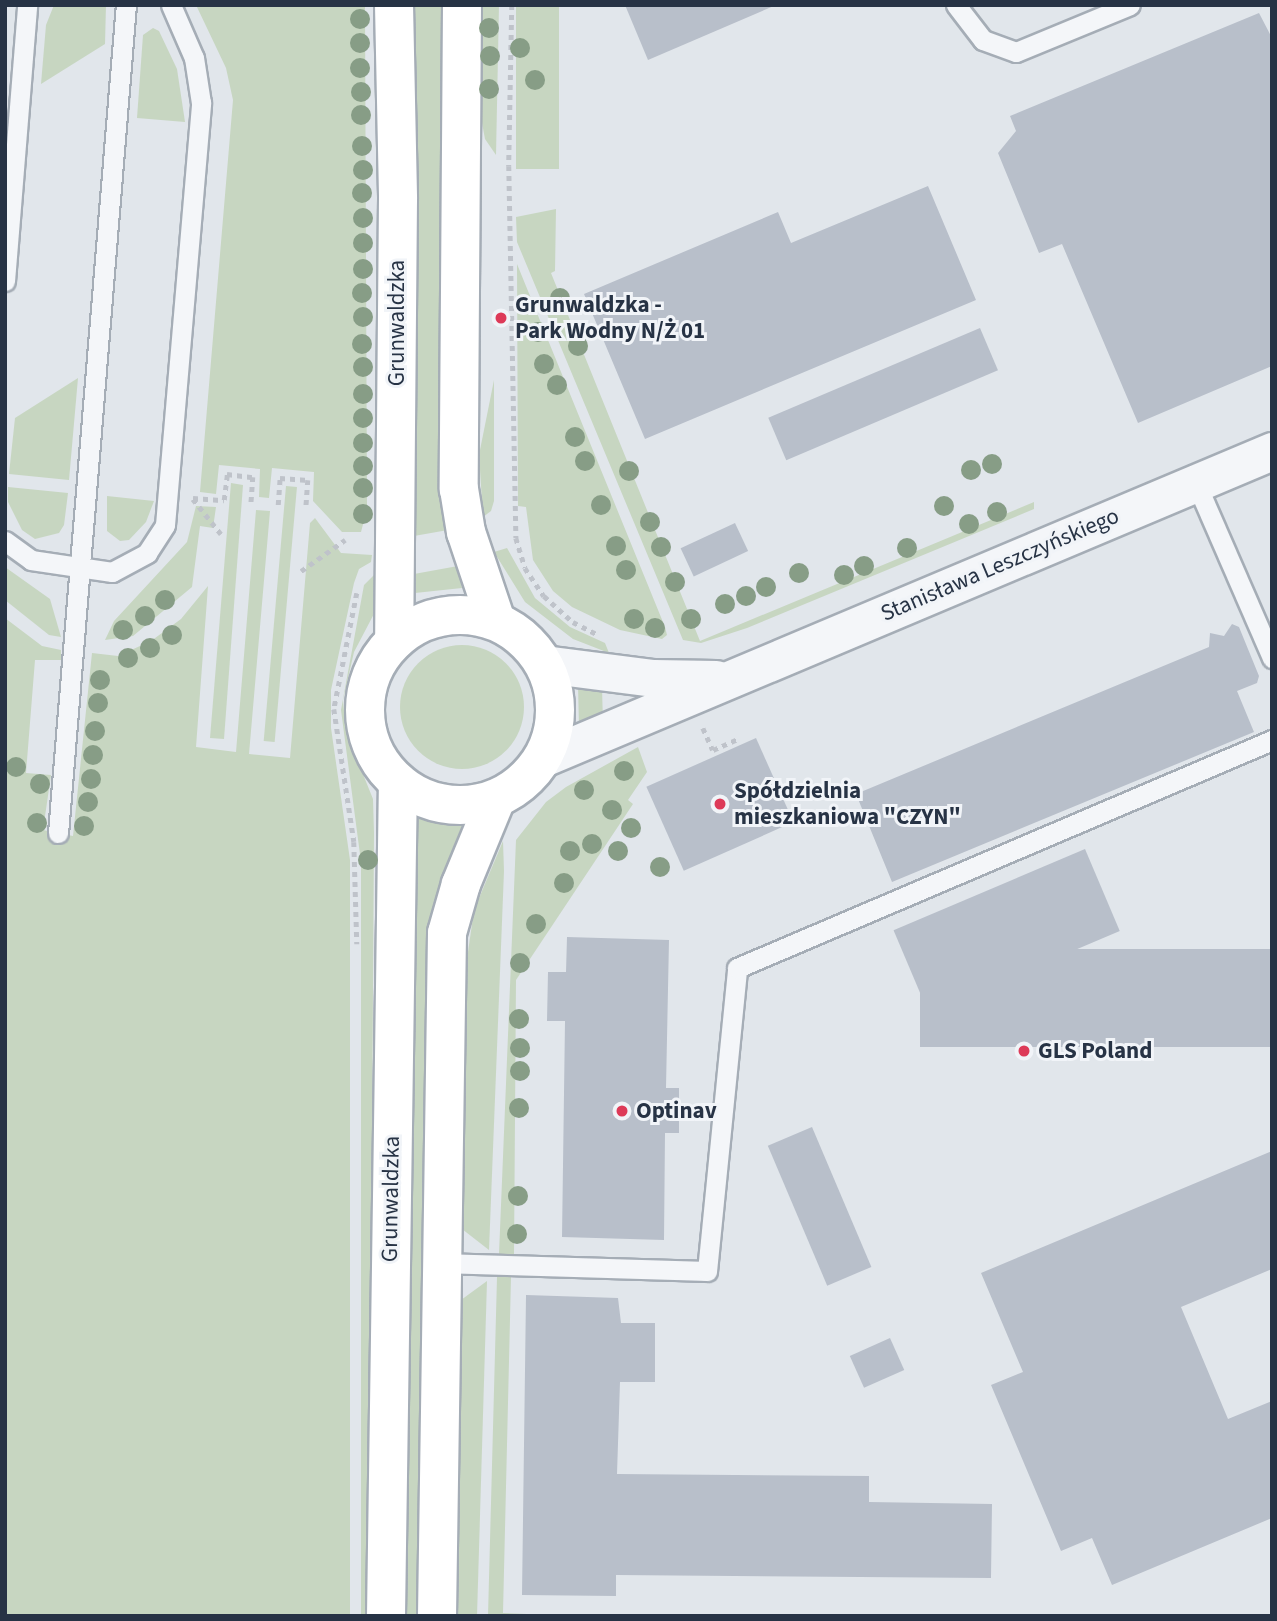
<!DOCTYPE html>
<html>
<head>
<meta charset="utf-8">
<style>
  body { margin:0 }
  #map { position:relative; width:1277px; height:1621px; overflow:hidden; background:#e1e6eb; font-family:"Source Sans 3",sans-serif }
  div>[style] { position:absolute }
  .green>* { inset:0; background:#c7d6c1; transform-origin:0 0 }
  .round { border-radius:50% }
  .building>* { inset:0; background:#b8bfca; transform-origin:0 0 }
  .path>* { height:4.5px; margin-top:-2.25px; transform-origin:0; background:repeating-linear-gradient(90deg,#bfc3ca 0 5px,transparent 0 10px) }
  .roads { filter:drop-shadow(2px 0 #a5adb6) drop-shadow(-2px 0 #a5adb6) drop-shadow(0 2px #a5adb6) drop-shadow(0 -2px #a5adb6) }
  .lane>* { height:19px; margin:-9.5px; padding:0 9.5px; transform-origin:9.5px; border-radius:9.5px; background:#f4f6f9 }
  .street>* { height:37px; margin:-18.5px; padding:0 18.5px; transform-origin:18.5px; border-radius:18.5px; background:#f4f6f9 }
  .secondary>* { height:38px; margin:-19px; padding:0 19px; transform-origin:19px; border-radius:19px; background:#fff }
  .secondary>.ring { margin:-19px; padding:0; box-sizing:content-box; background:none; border:38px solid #fff; border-radius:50% }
  .trees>* { width:20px; height:20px; margin:-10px; border-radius:50%; background:#879d86 }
  .dots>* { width:19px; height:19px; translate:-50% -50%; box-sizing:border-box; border:4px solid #f1f4f8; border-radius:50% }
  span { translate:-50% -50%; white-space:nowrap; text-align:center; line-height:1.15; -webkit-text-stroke:6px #f1f4f8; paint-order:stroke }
  .poi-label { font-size:23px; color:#273345; font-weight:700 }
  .left { translate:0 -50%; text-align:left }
  .street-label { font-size:23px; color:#273345 }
  .frame { position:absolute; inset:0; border:7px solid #273345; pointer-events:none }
</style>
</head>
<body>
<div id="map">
  <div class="green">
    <i style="clip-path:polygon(54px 5px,106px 5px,105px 44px,41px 84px,46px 25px)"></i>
    <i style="clip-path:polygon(196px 5px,365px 5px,367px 509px,361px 532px,342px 532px,313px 501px,314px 472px,272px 468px,269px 498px,259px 497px,260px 469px,219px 465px,216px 494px,200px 492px,233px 100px,226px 68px)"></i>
    <i style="clip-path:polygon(412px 5px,444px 5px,448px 530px,414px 536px,418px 220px)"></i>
    <i style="clip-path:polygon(480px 5px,499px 5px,496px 155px,485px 139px,479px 107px)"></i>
    <i style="left:516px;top:5px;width:43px;height:164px"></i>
    <i style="clip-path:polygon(153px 28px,159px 31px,177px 69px,185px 122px,137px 118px,143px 35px)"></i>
    <i style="clip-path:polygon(556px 209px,555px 271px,551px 273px,700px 641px,1034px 502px,1034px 509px,747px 628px,701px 643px,683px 640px,517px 242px,516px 217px)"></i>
    <i style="clip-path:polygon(517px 264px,665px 627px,667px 635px,662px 639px,620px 630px,572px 607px,553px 591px,533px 560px,526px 507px,518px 506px)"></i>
    <i style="clip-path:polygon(78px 378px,69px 480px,9px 474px,15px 418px)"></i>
    <i style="clip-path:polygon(494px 380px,494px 501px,491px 511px,483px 517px,479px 455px)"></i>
    <i style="clip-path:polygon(231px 483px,243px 485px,224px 739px,210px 738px)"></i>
    <i style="left:286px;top:486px;width:11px;height:256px;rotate:5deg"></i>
    <i style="clip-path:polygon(8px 487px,68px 493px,64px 525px,59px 533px,35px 539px,22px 530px,8px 502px)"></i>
    <i style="clip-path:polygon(107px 496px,154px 501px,146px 522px,129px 540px,120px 541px,107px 531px)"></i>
    <i style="clip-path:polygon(196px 506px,216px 507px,213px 528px,200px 526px,192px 587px,133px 636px,105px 640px,114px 621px,187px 542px)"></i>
    <i style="clip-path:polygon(256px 510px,270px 511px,249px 754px,290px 758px,310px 523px,315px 518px,341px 553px,372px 555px,371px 562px,359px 569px,354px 583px,331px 690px,331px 728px,350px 860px,350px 1616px,5px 1616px,5px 618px,42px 646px,61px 650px,61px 660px,35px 660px,26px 773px,51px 775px,43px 830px,73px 836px,92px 653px,118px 656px,151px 641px,181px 619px,208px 586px,196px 747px,236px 752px)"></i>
    <i style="clip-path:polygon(507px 548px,535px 598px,570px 627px,605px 643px,609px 653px,573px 639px,525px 602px,494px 552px)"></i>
    <i style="clip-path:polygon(458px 566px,462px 588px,415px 593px,414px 574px)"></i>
    <i style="clip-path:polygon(5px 567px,50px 599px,61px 637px,49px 635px,5px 600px)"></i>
    <i style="clip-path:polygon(376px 573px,376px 610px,354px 652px,343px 700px,346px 732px,373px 799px,374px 833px,369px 1616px,361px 1616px,361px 862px,341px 710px,364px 585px)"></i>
    <i class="round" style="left:400px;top:645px;width:124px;height:124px"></i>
    <i style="clip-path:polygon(578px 685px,602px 688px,603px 723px,579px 727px)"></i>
    <i style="clip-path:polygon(638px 747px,647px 772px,628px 800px,633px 804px,516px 980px,514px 1255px,499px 1254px,516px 840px,546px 802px,566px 787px)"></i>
    <i style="clip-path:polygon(416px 817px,467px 826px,422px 1616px,405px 1616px)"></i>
    <i style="clip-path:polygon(503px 841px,504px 871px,489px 1250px,462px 1229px,466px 966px,474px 910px)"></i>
    <i style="clip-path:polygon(507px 1276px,511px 1277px,503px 1613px,577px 1616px,488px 1616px,497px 1277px)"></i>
    <i style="clip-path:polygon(487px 1281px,477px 1616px,458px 1616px,461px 1300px)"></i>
  </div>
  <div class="building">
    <i style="clip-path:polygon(625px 5px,776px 5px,648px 60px)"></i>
    <i style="clip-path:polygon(1259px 13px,1272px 38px,1272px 366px,1138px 423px,1062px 244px,1039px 253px,998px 153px,1016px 131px,1010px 116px)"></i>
    <i style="clip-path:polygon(928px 186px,976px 300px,645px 439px,584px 294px,778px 212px,791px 243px)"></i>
    <i style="left:980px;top:328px;width:46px;height:230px;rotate:67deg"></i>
    <i style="left:735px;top:523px;width:31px;height:60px;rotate:65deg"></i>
    <i style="clip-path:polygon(1232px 624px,1239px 627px,1259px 676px,1257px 683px,1237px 691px,1254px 732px,892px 882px,856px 794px,1209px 647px,1210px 633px,1224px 636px)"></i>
    <i style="left:756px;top:738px;width:92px;height:120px;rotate:66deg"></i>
    <i style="left:1085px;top:849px;width:89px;height:208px;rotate:67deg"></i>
    <i style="clip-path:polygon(567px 937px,669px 940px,666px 1088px,679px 1088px,679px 1133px,665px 1133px,664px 1240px,562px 1237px,565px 1021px,547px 1021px,548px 972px,566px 972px)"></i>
    <i style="left:1272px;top:949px;width:98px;height:352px;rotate:90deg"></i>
    <i style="left:812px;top:1127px;width:152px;height:48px;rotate:67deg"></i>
    <i style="clip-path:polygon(1272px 1151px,1272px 1269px,1181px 1307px,1228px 1419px,1272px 1401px,1272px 1518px,1112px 1585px,1092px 1538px,1061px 1551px,991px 1385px,1023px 1372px,981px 1273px)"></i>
    <i style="clip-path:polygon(526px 1295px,618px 1298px,621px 1323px,655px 1323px,655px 1382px,620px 1382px,617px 1474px,869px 1476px,869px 1502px,992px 1504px,991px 1578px,616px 1575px,616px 1596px,522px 1595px)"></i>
    <i style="left:890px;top:1338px;width:35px;height:44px;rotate:66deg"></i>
  </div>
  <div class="path">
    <i style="left:512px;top:5px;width:161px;rotate:91.1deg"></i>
    <i style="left:509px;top:166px;width:372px;rotate:88.9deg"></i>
    <i style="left:516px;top:538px;width:31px;rotate:73deg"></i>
    <i style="left:525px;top:568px;width:34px;rotate:56deg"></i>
    <i style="left:544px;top:596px;width:39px;rotate:42deg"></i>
    <i style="left:573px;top:622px;width:27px;rotate:27deg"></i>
    <i style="left:193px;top:498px;width:31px;rotate:4deg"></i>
    <i style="left:224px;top:500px;width:26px;rotate:-83deg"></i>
    <i style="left:227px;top:474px;width:26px;rotate:7deg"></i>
    <i style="left:253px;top:477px;width:26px;rotate:94deg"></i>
    <i style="left:193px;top:499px;width:45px;rotate:51.3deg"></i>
    <i style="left:278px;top:505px;width:27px;rotate:-86deg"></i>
    <i style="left:280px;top:478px;width:28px;rotate:4deg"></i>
    <i style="left:308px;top:480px;width:26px;rotate:94deg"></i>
    <i style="left:301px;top:571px;width:54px;rotate:-35.2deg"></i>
    <i style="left:357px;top:593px;width:118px;rotate:101.2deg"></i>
    <i style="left:334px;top:709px;width:134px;rotate:81.4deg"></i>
    <i style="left:354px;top:842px;width:102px;rotate:88.3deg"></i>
    <i style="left:703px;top:728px;width:24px;rotate:66deg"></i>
    <i style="left:713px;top:750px;width:27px;rotate:-24deg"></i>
  </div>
  <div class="roads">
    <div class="lane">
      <i style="left:956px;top:5px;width:44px;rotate:52.4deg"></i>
      <i style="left:983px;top:40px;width:35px;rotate:20deg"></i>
      <i style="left:1016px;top:52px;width:123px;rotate:-22.4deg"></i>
      <i style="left:5px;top:281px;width:277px;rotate:-85.4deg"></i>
      <i style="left:1196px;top:483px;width:191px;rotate:66.5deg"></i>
      <i style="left:5px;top:541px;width:32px;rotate:36deg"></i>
      <i style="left:31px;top:560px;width:82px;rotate:8.4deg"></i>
      <i style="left:112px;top:572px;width:40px;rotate:-28deg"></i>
      <i style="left:147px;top:553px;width:33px;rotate:-57deg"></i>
      <i style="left:165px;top:525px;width:424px;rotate:-85.1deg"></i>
      <i style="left:201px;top:103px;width:46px;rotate:-98.8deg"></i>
      <i style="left:194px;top:58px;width:58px;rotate:-113.5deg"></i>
      <i style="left:58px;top:833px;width:831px;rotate:-85.31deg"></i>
      <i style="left:441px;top:1263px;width:266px;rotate:1.7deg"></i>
      <i style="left:707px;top:1271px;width:304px;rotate:-84.3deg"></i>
      <i style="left:737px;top:968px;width:582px;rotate:-23.08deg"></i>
    </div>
    <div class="street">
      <i style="left:544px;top:664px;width:110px;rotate:7.3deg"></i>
      <i style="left:653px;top:678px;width:63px;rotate:0.9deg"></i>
      <i style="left:543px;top:758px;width:791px;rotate:-22.84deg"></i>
    </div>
    <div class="secondary">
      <i style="left:394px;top:5px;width:194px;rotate:88.8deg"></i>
      <i style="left:398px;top:199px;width:442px;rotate:90.5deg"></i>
      <i style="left:462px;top:5px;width:484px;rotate:90.4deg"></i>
      <i style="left:459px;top:489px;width:44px;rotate:80.8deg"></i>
      <i style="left:466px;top:532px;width:94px;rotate:71.4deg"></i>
      <i class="ring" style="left:365px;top:615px;width:152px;height:152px"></i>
      <i style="left:386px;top:1616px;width:834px;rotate:-89.18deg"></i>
      <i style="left:437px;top:1616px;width:683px;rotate:-89.16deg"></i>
      <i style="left:447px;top:933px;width:51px;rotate:-74.1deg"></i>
      <i style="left:461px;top:884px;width:92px;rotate:-67.6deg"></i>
    </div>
  </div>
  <div class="trees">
    <i style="left:360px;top:19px"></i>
    <i style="left:489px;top:28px"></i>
    <i style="left:360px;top:43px"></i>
    <i style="left:520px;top:48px"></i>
    <i style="left:490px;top:56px"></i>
    <i style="left:360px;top:68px"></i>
    <i style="left:535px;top:80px"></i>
    <i style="left:489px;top:89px"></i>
    <i style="left:361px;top:92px"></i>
    <i style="left:361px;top:115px"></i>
    <i style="left:362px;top:146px"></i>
    <i style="left:363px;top:170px"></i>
    <i style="left:362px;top:193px"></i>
    <i style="left:363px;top:218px"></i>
    <i style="left:363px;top:243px"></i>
    <i style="left:363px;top:269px"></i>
    <i style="left:362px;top:293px"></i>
    <i style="left:560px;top:298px"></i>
    <i style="left:363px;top:317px"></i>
    <i style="left:538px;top:332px"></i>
    <i style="left:362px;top:344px"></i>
    <i style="left:578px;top:346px"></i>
    <i style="left:544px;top:364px"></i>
    <i style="left:363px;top:367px"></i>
    <i style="left:557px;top:385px"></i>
    <i style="left:363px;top:394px"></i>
    <i style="left:363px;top:418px"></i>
    <i style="left:575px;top:437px"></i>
    <i style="left:363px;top:443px"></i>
    <i style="left:585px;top:461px"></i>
    <i style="left:992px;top:464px"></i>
    <i style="left:363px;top:466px"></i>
    <i style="left:971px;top:470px"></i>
    <i style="left:629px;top:471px"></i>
    <i style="left:363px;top:488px"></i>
    <i style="left:601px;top:505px"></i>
    <i style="left:944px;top:506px"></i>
    <i style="left:997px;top:512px"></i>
    <i style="left:363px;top:514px"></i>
    <i style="left:650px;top:522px"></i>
    <i style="left:969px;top:524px"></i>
    <i style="left:616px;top:546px"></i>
    <i style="left:661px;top:547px"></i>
    <i style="left:907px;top:548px"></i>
    <i style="left:864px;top:566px"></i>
    <i style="left:626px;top:570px"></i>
    <i style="left:799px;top:573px"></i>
    <i style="left:844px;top:575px"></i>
    <i style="left:675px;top:582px"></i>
    <i style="left:766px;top:587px"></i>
    <i style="left:746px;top:596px"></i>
    <i style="left:165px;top:600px"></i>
    <i style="left:725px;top:604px"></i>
    <i style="left:145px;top:616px"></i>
    <i style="left:634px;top:619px"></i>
    <i style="left:691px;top:619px"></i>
    <i style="left:655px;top:628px"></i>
    <i style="left:123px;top:630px"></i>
    <i style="left:172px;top:635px"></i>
    <i style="left:150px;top:648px"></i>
    <i style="left:128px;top:658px"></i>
    <i style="left:100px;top:680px"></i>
    <i style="left:98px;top:703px"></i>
    <i style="left:95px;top:731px"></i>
    <i style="left:93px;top:755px"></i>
    <i style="left:16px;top:767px"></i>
    <i style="left:624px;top:771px"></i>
    <i style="left:91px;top:779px"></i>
    <i style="left:40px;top:784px"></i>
    <i style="left:584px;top:790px"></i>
    <i style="left:88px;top:802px"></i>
    <i style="left:612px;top:810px"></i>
    <i style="left:37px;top:823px"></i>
    <i style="left:84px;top:826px"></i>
    <i style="left:631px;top:828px"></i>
    <i style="left:592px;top:844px"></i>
    <i style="left:570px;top:851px"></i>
    <i style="left:618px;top:851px"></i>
    <i style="left:368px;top:860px"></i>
    <i style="left:660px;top:867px"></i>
    <i style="left:564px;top:883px"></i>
    <i style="left:536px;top:924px"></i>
    <i style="left:520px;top:963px"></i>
    <i style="left:519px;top:1019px"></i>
    <i style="left:520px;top:1048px"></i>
    <i style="left:520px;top:1071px"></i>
    <i style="left:519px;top:1108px"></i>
    <i style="left:518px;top:1196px"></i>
    <i style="left:517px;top:1234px"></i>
  </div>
  <div class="dots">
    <i style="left:501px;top:318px;background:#dd3a58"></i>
    <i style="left:720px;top:804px;background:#dd3a58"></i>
    <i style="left:1024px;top:1051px;background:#dd3a58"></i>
    <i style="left:622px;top:1111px;background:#dd3a58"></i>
  </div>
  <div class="poi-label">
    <span class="left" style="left:515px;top:318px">Grunwaldzka -<br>Park Wodny N/Ż 01</span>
    <span class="left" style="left:734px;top:804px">Spółdzielnia<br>mieszkaniowa "CZYN"</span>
    <span class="left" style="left:1038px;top:1051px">GLS Poland</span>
    <span class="left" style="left:636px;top:1111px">Optinav</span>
  </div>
  <div class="street-label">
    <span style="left:397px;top:323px;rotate:-90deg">Grunwaldzka</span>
    <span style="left:1000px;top:565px;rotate:-23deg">Stanisława Leszczyńskiego</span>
    <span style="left:391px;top:1199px;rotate:-89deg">Grunwaldzka</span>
  </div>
  <div class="frame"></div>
</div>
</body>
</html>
